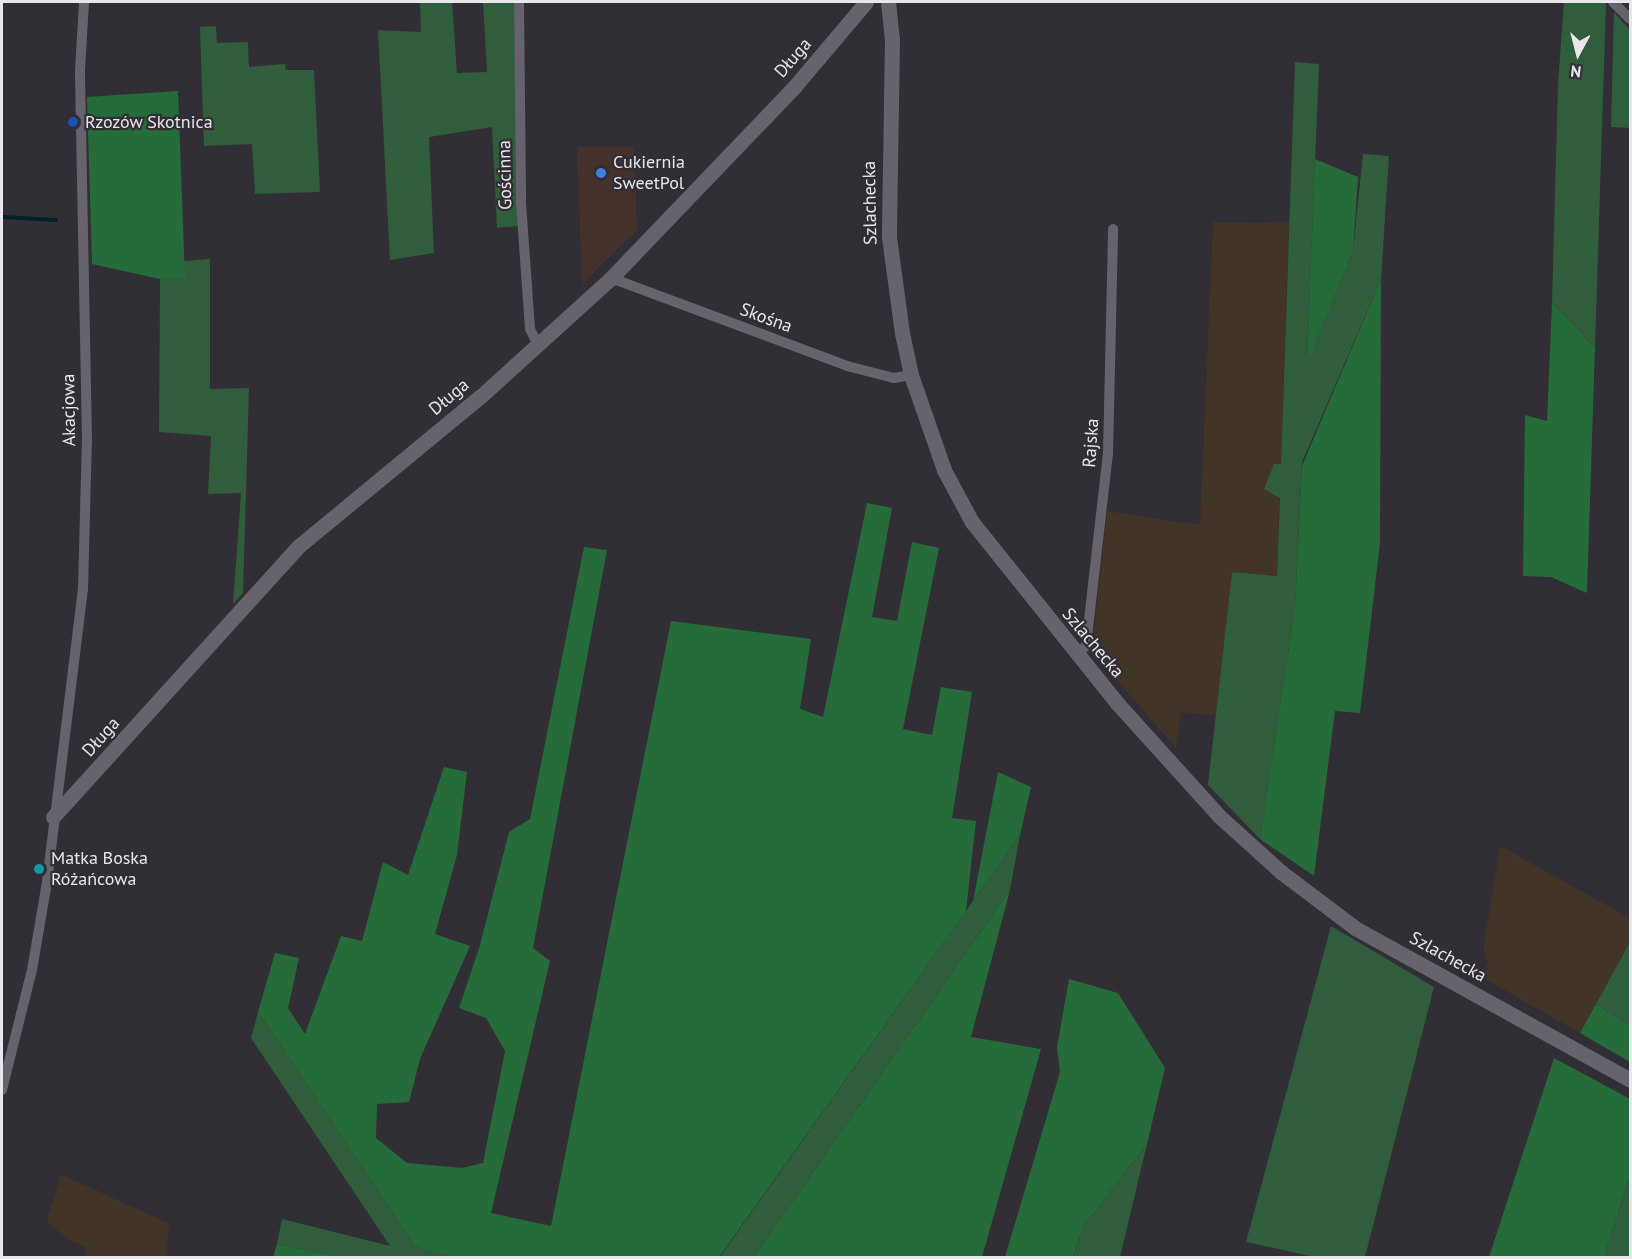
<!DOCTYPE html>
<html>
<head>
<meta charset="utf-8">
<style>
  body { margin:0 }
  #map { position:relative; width:1632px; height:1259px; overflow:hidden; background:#322e36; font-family:"PT Sans",sans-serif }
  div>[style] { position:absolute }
  .commercial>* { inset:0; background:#45322c }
  .industrial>* { inset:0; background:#423427 }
  .green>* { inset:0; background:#305d3b }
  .forest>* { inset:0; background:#266c3a }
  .stream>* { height:4px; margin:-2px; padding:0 2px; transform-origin:2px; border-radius:2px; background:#002029 }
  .street>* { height:10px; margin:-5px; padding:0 5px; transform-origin:5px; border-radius:5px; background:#67636d }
  .secondary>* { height:15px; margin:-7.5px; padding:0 7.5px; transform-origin:7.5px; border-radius:7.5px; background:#67636d }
  .dots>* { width:16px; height:16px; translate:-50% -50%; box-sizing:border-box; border:3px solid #322e36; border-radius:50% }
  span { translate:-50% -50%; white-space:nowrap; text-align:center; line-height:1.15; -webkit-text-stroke:4.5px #322e36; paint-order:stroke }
  .street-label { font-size:18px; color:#e9e6ec }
  .poi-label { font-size:18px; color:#e9e6ec }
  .left { translate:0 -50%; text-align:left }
  .frame { position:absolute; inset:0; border:3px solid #e9e6ec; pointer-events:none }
  .north { position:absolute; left:1548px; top:24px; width:60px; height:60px; -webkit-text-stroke:4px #322e36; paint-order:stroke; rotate:187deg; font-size:16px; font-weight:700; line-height:24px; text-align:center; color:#e9e6ec }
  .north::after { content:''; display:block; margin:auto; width:21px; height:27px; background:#e9e6ec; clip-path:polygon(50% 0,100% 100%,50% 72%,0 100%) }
</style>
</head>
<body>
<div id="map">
  <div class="commercial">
    <i style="clip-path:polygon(634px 146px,637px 230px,582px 284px,577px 147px)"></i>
  </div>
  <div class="industrial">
    <i style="clip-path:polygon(1213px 222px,1289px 223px,1277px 576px,1232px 573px,1216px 716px,1181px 712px,1176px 748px,1092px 652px,1107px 511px,1200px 525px)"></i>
    <i style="clip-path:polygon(1500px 846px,1630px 918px,1630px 942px,1580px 1033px,1480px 976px,1488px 963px,1483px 950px)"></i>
    <i style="clip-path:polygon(61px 1174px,170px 1224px,166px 1257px,85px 1257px,86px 1247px,68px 1240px,47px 1221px)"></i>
  </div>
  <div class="green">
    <i style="clip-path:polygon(420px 2px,452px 2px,457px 73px,487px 72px,483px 2px,514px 2px,519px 226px,497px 228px,492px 127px,429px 137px,434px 253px,390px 260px,378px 30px,421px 32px)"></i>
    <i style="clip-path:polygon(1564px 2px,1606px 3px,1595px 347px,1552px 303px,1558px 84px)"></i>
    <i style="clip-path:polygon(1614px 12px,1630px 30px,1630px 128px,1611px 127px)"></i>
    <i style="clip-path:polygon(216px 26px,217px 43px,248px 42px,249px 67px,285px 64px,286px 70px,314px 70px,320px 192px,255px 194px,252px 144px,204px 146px,200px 27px)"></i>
    <i style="clip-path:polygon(1295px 62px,1319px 64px,1307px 361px,1353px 251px,1363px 154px,1389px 156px,1381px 279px,1302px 462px,1295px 607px,1260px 839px,1208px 785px,1232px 572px,1277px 576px,1280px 498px,1264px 489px,1274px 464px,1281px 464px)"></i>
    <i style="clip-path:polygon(210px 259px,210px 389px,249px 388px,243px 593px,233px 604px,241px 493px,208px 494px,211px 436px,159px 432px,160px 279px,184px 279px,184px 261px)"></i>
    <i style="clip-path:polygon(1020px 835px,1010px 890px,754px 1257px,719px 1258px)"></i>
    <i style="clip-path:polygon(1331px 926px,1434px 987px,1365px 1257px,1315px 1257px,1246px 1242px)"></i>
    <i style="clip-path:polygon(1630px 942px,1630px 1026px,1596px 1004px)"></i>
    <i style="clip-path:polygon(258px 1012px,415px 1247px,461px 1257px,339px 1257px,277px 1244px,282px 1219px,390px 1246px,251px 1038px)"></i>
    <i style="clip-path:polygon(1147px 1144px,1120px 1257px,1073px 1258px,1083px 1227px)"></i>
    <i style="clip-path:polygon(1630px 1176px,1630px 1257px,1604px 1257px)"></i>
  </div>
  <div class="forest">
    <i style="clip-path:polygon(178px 91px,185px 279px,160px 279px,92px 264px,87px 97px)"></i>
    <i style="clip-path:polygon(1315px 159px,1358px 177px,1353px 251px,1307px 363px)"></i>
    <i style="clip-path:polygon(1381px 279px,1380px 543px,1360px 713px,1335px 711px,1314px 876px,1260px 839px,1295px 607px,1302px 466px)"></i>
    <i style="clip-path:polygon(1552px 303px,1595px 347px,1587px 593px,1551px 577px,1523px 576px,1525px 415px,1547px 421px)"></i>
    <i style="clip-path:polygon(867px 503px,892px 508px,872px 617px,897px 621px,912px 542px,939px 548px,903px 729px,932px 735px,941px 687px,972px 692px,952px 818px,976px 821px,966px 911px,719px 1257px,461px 1258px,415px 1247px,258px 1012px,275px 953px,299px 958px,288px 1008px,305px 1034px,341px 936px,362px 941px,383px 862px,408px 875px,444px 767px,467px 772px,457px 855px,435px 934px,470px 946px,420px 1059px,409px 1102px,377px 1104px,376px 1138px,407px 1163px,462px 1168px,483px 1163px,505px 1051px,486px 1018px,459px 1008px,480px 945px,509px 832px,530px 819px,584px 547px,607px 550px,533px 948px,550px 961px,491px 1213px,551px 1226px,671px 621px,811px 639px,800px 709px,823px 717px)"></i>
    <i style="clip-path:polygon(998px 772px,1031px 787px,1020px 835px,973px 901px)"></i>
    <i style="clip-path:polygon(1010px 890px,971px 1037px,1041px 1049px,982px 1257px,754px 1257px)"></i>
    <i style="clip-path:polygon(1069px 979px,1118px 993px,1165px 1068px,1147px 1144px,1083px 1227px,1073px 1257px,1005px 1257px,1060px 1072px,1057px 1047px)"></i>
    <i style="clip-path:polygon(1596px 1004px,1630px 1026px,1630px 1062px,1580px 1033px)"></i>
    <i style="clip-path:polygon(1554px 1058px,1630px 1099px,1630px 1176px,1604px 1257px,1489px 1257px)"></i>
    <i style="clip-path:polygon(277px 1244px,339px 1257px,273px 1257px)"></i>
  </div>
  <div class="stream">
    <i style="left:3px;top:217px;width:53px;rotate:3.2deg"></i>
  </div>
  <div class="street">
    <i style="left:519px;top:2px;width:201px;rotate:89.4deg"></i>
    <i style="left:521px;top:203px;width:126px;rotate:85.9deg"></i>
    <i style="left:530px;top:329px;width:18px;rotate:63deg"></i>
    <i style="left:1613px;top:2px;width:24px;rotate:45deg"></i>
    <i style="left:611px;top:278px;width:252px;rotate:20.4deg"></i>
    <i style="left:847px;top:366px;width:49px;rotate:14.3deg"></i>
    <i style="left:894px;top:378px;width:17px;rotate:-10deg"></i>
    <i style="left:1077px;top:654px;width:12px;rotate:-42deg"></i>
    <i style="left:1086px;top:646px;width:193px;rotate:-83.5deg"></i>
    <i style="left:1108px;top:454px;width:225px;rotate:-88.7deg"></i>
    <i style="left:2px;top:1090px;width:124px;rotate:-76deg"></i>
    <i style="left:32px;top:970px;width:89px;rotate:-80.3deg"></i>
    <i style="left:47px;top:882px;width:295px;rotate:-83deg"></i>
    <i style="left:83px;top:589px;width:149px;rotate:-88.5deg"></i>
    <i style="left:87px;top:440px;width:370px;rotate:-91.1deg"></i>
    <i style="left:80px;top:70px;width:68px;rotate:-86.6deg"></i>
  </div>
  <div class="secondary">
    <i style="left:888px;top:2px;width:37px;rotate:84deg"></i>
    <i style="left:892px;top:39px;width:198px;rotate:90.9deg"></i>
    <i style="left:889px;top:237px;width:97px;rotate:82.3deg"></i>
    <i style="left:902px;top:333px;width:43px;rotate:77.9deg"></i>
    <i style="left:911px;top:375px;width:101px;rotate:70.8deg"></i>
    <i style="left:944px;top:470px;width:59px;rotate:61.7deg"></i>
    <i style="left:972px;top:522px;width:232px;rotate:51.3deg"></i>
    <i style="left:1117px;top:703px;width:152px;rotate:47.9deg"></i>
    <i style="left:1219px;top:816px;width:84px;rotate:42.1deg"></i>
    <i style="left:1281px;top:872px;width:93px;rotate:37.1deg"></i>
    <i style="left:1355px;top:928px;width:314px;rotate:28.9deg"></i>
    <i style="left:53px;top:817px;width:367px;rotate:-47.8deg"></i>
    <i style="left:300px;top:545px;width:234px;rotate:-39.5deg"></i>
    <i style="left:481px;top:396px;width:176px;rotate:-42.2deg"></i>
    <i style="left:611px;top:278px;width:266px;rotate:-46.2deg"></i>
    <i style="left:795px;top:86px;width:110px;rotate:-49.8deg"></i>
  </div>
  <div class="dots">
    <i style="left:73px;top:122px;background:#1a4fb4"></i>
    <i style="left:601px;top:173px;background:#3f7fe0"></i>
    <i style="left:39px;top:869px;background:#0f9aa8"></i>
  </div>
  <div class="street-label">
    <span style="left:793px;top:58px;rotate:-49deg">Długa</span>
    <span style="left:505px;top:175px;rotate:-91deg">Gościnna</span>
    <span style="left:870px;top:203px;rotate:-91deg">Szlachecka</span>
    <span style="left:766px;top:318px;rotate:20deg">Skośna</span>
    <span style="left:449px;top:397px;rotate:-40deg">Długa</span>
    <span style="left:69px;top:410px;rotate:-91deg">Akacjowa</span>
    <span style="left:1091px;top:443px;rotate:-86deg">Rajska</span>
    <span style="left:1093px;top:643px;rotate:50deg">Szlachecka</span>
    <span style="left:101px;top:737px;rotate:-48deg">Długa</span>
    <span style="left:1448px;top:957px;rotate:29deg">Szlachecka</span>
  </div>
  <div class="poi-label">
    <span class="left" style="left:85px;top:122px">Rzozów Skotnica</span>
    <span class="left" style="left:613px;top:173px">Cukiernia<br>SweetPol</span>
    <span class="left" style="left:51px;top:869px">Matka Boska<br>Różańcowa</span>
  </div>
  <div class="frame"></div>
  <div class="north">N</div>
</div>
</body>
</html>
